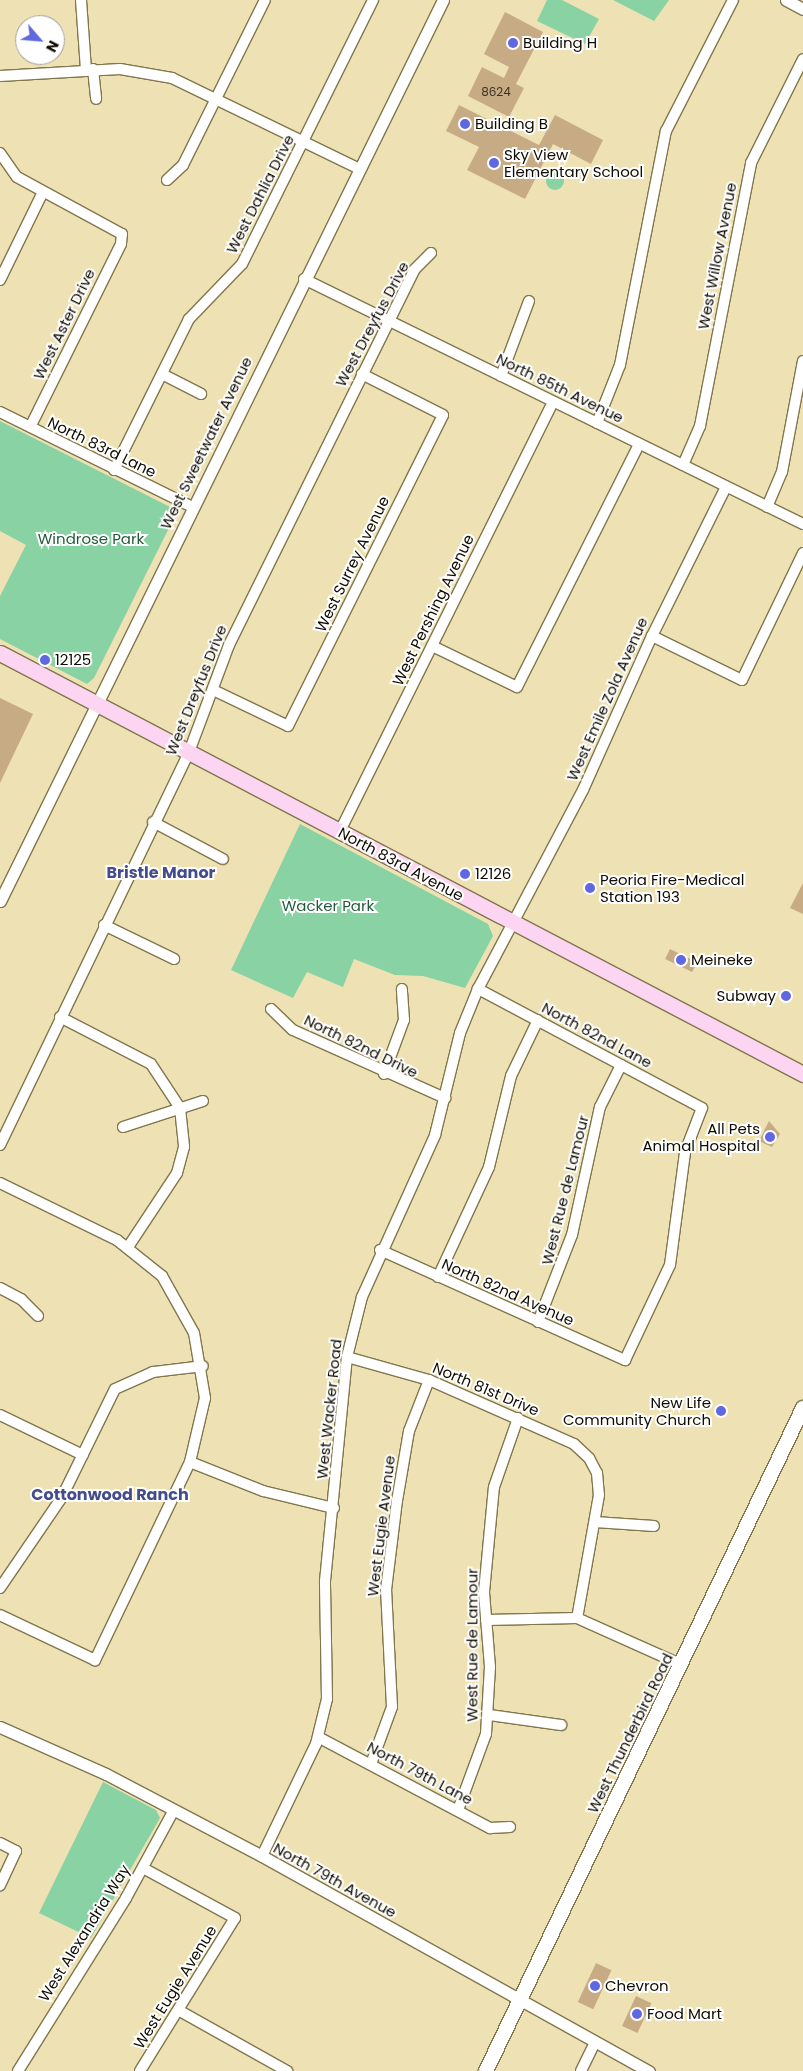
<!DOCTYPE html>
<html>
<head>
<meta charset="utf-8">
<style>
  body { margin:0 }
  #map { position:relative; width:803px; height:2071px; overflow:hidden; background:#eee2b4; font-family:Poppins,sans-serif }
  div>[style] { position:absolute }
  .green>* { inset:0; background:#88d2a4 }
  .round { border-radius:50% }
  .building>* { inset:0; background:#c7ab84; transform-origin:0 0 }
  .roads { filter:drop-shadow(1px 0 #81764c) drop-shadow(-1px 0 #81764c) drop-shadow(0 1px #81764c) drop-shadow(0 -1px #81764c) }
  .minor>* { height:10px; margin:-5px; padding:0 5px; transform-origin:5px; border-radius:5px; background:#fff }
  .tertiary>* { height:11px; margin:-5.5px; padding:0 5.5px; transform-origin:5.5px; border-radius:5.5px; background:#fff }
  .secondary>* { height:14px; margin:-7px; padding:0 7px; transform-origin:7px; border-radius:7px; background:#fff }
  .primary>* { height:15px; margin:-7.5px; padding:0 7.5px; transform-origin:7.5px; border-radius:7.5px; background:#fbd5f2 }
  .dots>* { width:14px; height:14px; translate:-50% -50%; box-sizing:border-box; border:2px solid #fff; border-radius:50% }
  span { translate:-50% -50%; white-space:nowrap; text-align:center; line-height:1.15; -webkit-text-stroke:4px #fff; paint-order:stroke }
  .number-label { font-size:12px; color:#3d3321 }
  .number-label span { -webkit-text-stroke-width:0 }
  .poi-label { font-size:15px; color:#0f0b00 }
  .left { translate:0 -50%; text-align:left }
  .right { translate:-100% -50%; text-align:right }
  .street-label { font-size:15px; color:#0f0b00 }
  .park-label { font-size:15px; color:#225a3b }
  .neighbourhood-label { font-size:16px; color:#444c89; font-weight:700 }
  .north { position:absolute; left:15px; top:15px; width:50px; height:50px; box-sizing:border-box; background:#fff; border:1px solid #9f9d99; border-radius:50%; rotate:117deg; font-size:14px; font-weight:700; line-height:20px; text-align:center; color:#0f0b00 }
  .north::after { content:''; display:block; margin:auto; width:18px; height:22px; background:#5f68e0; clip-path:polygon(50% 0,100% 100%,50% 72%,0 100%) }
</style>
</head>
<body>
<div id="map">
  <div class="green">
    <i style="clip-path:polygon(547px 0,562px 0,599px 19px,585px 44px,537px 21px)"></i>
    <i style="clip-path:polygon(613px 0,669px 0,654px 21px)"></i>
    <i class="round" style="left:546px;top:172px;width:18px;height:18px"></i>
    <i style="clip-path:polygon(0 421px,174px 509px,175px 516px,94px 678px,87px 684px,0 639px,0 596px,26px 545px,0 531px)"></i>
    <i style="clip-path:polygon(300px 824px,488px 924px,493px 936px,465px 988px,423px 976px,395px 975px,354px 959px,343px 987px,307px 972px,293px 998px,231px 970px)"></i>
    <i style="clip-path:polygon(103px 1782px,156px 1810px,160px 1818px,91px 1938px,39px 1913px)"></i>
  </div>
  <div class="building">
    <i style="clip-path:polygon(505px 12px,543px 32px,516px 84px,524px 88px,509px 117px,468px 96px,482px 67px,504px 78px,509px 67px,484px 54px)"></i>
    <i style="clip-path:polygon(459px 105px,539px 145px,555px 115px,603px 140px,591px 164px,553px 144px,525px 199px,467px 170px,479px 147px,446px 131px)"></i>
    <i style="clip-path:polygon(0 698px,33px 714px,0 783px)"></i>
    <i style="clip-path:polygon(803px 883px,803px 914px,790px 908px)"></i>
    <i style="left:670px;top:949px;width:30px;height:11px;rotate:26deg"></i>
    <i style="clip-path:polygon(769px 1121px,780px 1134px,772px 1147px,759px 1141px)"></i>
    <i style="left:596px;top:1963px;width:17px;height:43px;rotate:25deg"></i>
    <i style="left:636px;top:1996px;width:17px;height:33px;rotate:25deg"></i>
  </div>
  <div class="roads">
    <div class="minor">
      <i style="left:81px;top:0;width:70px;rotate:85.9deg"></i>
      <i style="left:93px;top:69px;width:30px;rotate:84deg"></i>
      <i style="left:0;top:76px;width:120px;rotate:-3.3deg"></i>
      <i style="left:120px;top:69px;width:53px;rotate:9.8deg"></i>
      <i style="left:172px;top:78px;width:208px;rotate:25.9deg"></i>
      <i style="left:0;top:153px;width:29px;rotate:55deg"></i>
      <i style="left:17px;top:177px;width:119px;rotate:28.5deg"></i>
      <i style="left:122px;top:234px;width:10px;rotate:96deg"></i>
      <i style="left:121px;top:244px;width:204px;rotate:116.4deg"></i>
      <i style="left:167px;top:180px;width:22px;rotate:-43deg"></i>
      <i style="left:183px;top:165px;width:184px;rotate:-63.6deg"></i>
      <i style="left:304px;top:279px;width:556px;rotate:26.15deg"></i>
      <i style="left:0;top:280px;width:98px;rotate:-64deg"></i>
      <i style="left:162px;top:374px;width:44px;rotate:27.1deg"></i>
      <i style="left:501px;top:376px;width:80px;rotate:-69.5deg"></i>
      <i style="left:0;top:412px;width:214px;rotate:26.3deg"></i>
      <i style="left:597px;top:423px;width:62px;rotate:-68.4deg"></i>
      <i style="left:620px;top:365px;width:238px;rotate:-78.9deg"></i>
      <i style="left:666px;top:131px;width:147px;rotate:-62.9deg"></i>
      <i style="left:683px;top:465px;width:43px;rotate:-66.4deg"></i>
      <i style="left:700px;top:426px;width:268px;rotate:-79deg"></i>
      <i style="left:751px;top:163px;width:116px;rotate:-63.4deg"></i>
      <i style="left:114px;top:470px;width:169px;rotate:-63.6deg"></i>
      <i style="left:189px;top:319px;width:76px;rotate:-46.1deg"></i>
      <i style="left:242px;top:264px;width:295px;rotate:-63.6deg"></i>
      <i style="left:767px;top:507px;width:38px;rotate:-67deg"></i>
      <i style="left:782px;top:472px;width:113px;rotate:-79.3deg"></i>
      <i style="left:652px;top:636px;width:100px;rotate:26.1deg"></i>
      <i style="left:742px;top:680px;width:141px;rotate:-64.3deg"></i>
      <i style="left:432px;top:646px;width:94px;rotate:25.8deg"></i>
      <i style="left:517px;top:687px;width:272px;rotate:-63.3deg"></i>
      <i style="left:213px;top:690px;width:83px;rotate:25.6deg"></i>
      <i style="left:288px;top:726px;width:347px;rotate:-63.5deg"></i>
      <i style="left:443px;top:415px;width:91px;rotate:-153.2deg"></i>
      <i style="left:153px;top:822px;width:79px;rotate:27.9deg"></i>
      <i style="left:340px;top:831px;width:479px;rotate:-63.6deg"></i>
      <i style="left:104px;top:925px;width:78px;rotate:25.9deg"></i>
      <i style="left:271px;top:1009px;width:30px;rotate:44deg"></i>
      <i style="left:293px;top:1030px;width:167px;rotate:24.1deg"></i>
      <i style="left:60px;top:1017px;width:102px;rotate:27.3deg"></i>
      <i style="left:151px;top:1064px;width:53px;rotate:56.6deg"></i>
      <i style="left:180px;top:1108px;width:39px;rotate:84deg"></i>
      <i style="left:184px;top:1147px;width:27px;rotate:105deg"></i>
      <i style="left:177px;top:1173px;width:89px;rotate:123.5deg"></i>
      <i style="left:384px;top:1074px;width:58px;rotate:-69.7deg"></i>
      <i style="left:404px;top:1020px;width:31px;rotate:-94deg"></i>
      <i style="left:123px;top:1127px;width:84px;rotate:-18deg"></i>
      <i style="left:0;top:1145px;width:436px;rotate:-64.3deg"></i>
      <i style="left:189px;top:752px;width:114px;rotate:-69.5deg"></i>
      <i style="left:229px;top:645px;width:418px;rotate:-63.7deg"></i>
      <i style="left:414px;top:270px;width:24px;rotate:-45deg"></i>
      <i style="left:0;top:1183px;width:130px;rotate:26deg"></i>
      <i style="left:117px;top:1240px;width:58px;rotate:38.7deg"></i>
      <i style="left:162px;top:1276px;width:65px;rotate:60.7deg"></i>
      <i style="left:194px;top:1333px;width:66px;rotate:80.4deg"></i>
      <i style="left:205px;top:1398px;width:66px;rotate:103.2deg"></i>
      <i style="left:190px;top:1462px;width:220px;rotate:115.6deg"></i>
      <i style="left:95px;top:1660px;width:105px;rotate:-154.7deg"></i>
      <i style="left:380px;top:1250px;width:269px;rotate:24.2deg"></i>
      <i style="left:625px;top:1360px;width:105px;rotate:-64.7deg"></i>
      <i style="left:670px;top:1265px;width:114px;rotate:-82.4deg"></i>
      <i style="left:685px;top:1152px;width:47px;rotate:-68.9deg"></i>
      <i style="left:702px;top:1108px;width:254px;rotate:-152deg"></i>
      <i style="left:438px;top:1277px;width:121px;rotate:-65.1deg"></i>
      <i style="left:489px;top:1167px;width:94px;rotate:-76.4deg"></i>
      <i style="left:511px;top:1076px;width:62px;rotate:-64.3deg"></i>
      <i style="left:0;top:1288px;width:24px;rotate:28deg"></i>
      <i style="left:21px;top:1299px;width:24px;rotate:45deg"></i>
      <i style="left:538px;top:1322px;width:93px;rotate:-68.7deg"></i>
      <i style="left:572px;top:1235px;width:131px;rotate:-77.7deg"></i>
      <i style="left:600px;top:1107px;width:47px;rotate:-63.4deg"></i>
      <i style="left:347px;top:1357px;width:85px;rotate:15.7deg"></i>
      <i style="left:429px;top:1380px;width:158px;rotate:23.8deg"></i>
      <i style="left:574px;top:1444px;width:21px;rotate:43deg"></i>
      <i style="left:589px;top:1458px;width:17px;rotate:62deg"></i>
      <i style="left:597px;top:1473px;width:22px;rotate:85deg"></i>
      <i style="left:599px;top:1495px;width:125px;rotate:100.1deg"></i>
      <i style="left:0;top:1415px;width:92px;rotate:25.7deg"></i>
      <i style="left:190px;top:1462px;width:79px;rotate:21.7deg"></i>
      <i style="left:263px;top:1491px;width:73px;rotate:13.5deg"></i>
      <i style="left:595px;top:1522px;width:59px;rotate:3.9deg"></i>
      <i style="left:0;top:1588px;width:110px;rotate:-55.7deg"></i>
      <i style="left:62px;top:1497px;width:120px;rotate:-63.9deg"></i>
      <i style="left:115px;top:1389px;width:42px;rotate:-24.1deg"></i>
      <i style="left:153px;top:1372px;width:50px;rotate:-6.8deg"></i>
      <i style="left:486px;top:1620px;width:91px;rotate:-1.3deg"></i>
      <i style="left:577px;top:1618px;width:113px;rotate:24.1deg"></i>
      <i style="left:489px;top:1715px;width:73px;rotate:7.9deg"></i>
      <i style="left:318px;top:1737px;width:195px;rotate:27.9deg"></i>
      <i style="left:490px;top:1828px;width:20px;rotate:-3deg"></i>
      <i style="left:371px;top:1764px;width:61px;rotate:-69.8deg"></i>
      <i style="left:392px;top:1707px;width:117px;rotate:-92.9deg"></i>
      <i style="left:386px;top:1590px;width:90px;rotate:-83deg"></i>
      <i style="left:397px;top:1501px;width:71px;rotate:-80.3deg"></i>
      <i style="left:409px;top:1431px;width:55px;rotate:-68.6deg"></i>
      <i style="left:458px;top:1810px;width:81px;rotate:-69.8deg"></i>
      <i style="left:486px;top:1734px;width:67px;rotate:-86.6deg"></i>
      <i style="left:490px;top:1667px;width:75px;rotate:-94.6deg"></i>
      <i style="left:484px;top:1592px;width:105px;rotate:-84.6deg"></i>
      <i style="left:494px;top:1487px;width:73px;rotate:-70.8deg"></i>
      <i style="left:0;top:1843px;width:18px;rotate:27deg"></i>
      <i style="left:16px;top:1851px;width:38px;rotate:115deg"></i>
      <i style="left:262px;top:1856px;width:124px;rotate:-64.3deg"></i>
      <i style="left:316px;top:1744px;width:46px;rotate:-76.3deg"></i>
      <i style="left:327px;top:1699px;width:118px;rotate:-91deg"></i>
      <i style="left:325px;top:1581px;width:225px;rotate:-84.4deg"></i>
      <i style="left:347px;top:1357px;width:62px;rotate:-76deg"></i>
      <i style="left:362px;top:1297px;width:178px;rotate:-65.7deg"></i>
      <i style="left:435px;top:1135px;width:105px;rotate:-76.2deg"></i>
      <i style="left:460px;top:1033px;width:48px;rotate:-67.8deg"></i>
      <i style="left:478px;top:989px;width:225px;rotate:-62.2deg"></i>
      <i style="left:583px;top:790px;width:169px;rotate:-65.9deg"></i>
      <i style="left:652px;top:636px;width:166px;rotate:-63.6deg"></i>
      <i style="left:180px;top:2011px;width:123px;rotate:29.3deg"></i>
      <i style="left:18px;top:2071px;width:204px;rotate:-58deg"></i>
      <i style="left:126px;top:1898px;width:100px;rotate:-61.4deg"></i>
      <i style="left:140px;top:2071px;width:180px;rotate:-58.2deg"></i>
      <i style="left:235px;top:1918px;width:105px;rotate:-151.5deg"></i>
      <i style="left:581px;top:2071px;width:32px;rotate:-64deg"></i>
    </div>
    <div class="tertiary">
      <i style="left:786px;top:0;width:19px;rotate:28deg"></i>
      <i style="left:0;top:901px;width:1004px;rotate:-63.82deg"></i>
      <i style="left:0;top:1727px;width:116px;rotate:23.9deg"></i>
      <i style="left:106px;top:1774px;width:176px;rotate:27.7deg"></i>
      <i style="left:262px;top:1856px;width:443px;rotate:29.1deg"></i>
    </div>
    <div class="secondary">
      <i style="left:486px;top:2071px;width:735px;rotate:-64.45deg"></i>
    </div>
    <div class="primary">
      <i style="left:0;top:653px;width:907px;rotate:27.67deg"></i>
    </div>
  </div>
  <div class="dots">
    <i style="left:513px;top:43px;background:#5f68e0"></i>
    <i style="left:465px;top:124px;background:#5f68e0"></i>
    <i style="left:494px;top:163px;background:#5f68e0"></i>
    <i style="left:45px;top:660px;background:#5f68e0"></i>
    <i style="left:465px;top:874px;background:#5f68e0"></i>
    <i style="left:590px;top:888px;background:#5f68e0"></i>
    <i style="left:681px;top:960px;background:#5f68e0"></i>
    <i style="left:786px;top:996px;background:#5f68e0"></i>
    <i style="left:770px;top:1137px;background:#5f68e0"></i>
    <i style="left:721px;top:1411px;background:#5f68e0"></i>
    <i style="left:595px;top:1986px;background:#5f68e0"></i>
    <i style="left:637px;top:2014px;background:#5f68e0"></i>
  </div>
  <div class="number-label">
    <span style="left:496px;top:92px">8624</span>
  </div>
  <div class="poi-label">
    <span class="left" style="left:523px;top:43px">Building H</span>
    <span class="left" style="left:475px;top:124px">Building B</span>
    <span class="left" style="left:504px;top:163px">Sky View<br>Elementary School</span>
    <span class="left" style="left:55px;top:660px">12125</span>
    <span class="left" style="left:475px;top:874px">12126</span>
    <span class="left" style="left:600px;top:888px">Peoria Fire-Medical<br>Station 193</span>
    <span class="left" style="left:691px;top:960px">Meineke</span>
    <span class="right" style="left:776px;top:996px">Subway</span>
    <span class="right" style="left:760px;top:1137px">All Pets<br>Animal Hospital</span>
    <span class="right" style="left:711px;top:1411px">New Life<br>Community Church</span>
    <span class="left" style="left:605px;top:1986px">Chevron</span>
    <span class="left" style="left:647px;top:2014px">Food Mart</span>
  </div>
  <div class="street-label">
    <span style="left:260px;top:194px;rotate:-63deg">West Dahlia Drive</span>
    <span style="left:717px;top:256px;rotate:-79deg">West Willow Avenue</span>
    <span style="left:64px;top:324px;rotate:-64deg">West Aster Drive</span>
    <span style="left:372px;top:324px;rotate:-62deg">West Dreyfus Drive</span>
    <span style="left:560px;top:388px;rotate:26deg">North 85th Avenue</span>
    <span style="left:206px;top:443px;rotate:-64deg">West Sweetwater Avenue</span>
    <span style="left:102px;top:447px;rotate:26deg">North 83rd Lane</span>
    <span style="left:352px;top:564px;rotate:-64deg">West Surrey Avenue</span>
    <span style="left:433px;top:610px;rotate:-64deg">West Pershing Avenue</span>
    <span style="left:196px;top:690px;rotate:-68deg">West Dreyfus Drive</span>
    <span style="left:607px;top:699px;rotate:-66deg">West Emile Zola Avenue</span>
    <span style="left:401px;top:864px;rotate:28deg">North 83rd Avenue</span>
    <span style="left:597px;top:1035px;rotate:28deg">North 82nd Lane</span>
    <span style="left:361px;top:1046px;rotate:26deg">North 82nd Drive</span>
    <span style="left:565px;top:1190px;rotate:-76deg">West Rue de Lamour</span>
    <span style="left:508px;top:1292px;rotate:24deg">North 82nd Avenue</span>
    <span style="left:486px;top:1389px;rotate:23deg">North 81st Drive</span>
    <span style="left:329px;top:1409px;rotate:-84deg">West Wacker Road</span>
    <span style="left:381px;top:1526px;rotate:-83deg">West Eugie Avenue</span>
    <span style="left:472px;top:1645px;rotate:-90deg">West Rue de Lamour</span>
    <span style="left:630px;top:1733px;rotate:-64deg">West Thunderbird Road</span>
    <span style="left:420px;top:1773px;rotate:28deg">North 79th Lane</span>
    <span style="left:335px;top:1880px;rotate:29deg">North 79th Avenue</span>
    <span style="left:84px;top:1933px;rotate:-58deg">West Alexandria Way</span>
    <span style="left:175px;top:1987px;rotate:-58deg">West Eugie Avenue</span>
  </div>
  <div class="park-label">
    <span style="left:91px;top:539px">Windrose Park</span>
    <span style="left:328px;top:906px">Wacker Park</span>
  </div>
  <div class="neighbourhood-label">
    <span style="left:161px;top:873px">Bristle Manor</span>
    <span style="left:110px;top:1495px">Cottonwood Ranch</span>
  </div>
  <div class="north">N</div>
</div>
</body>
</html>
